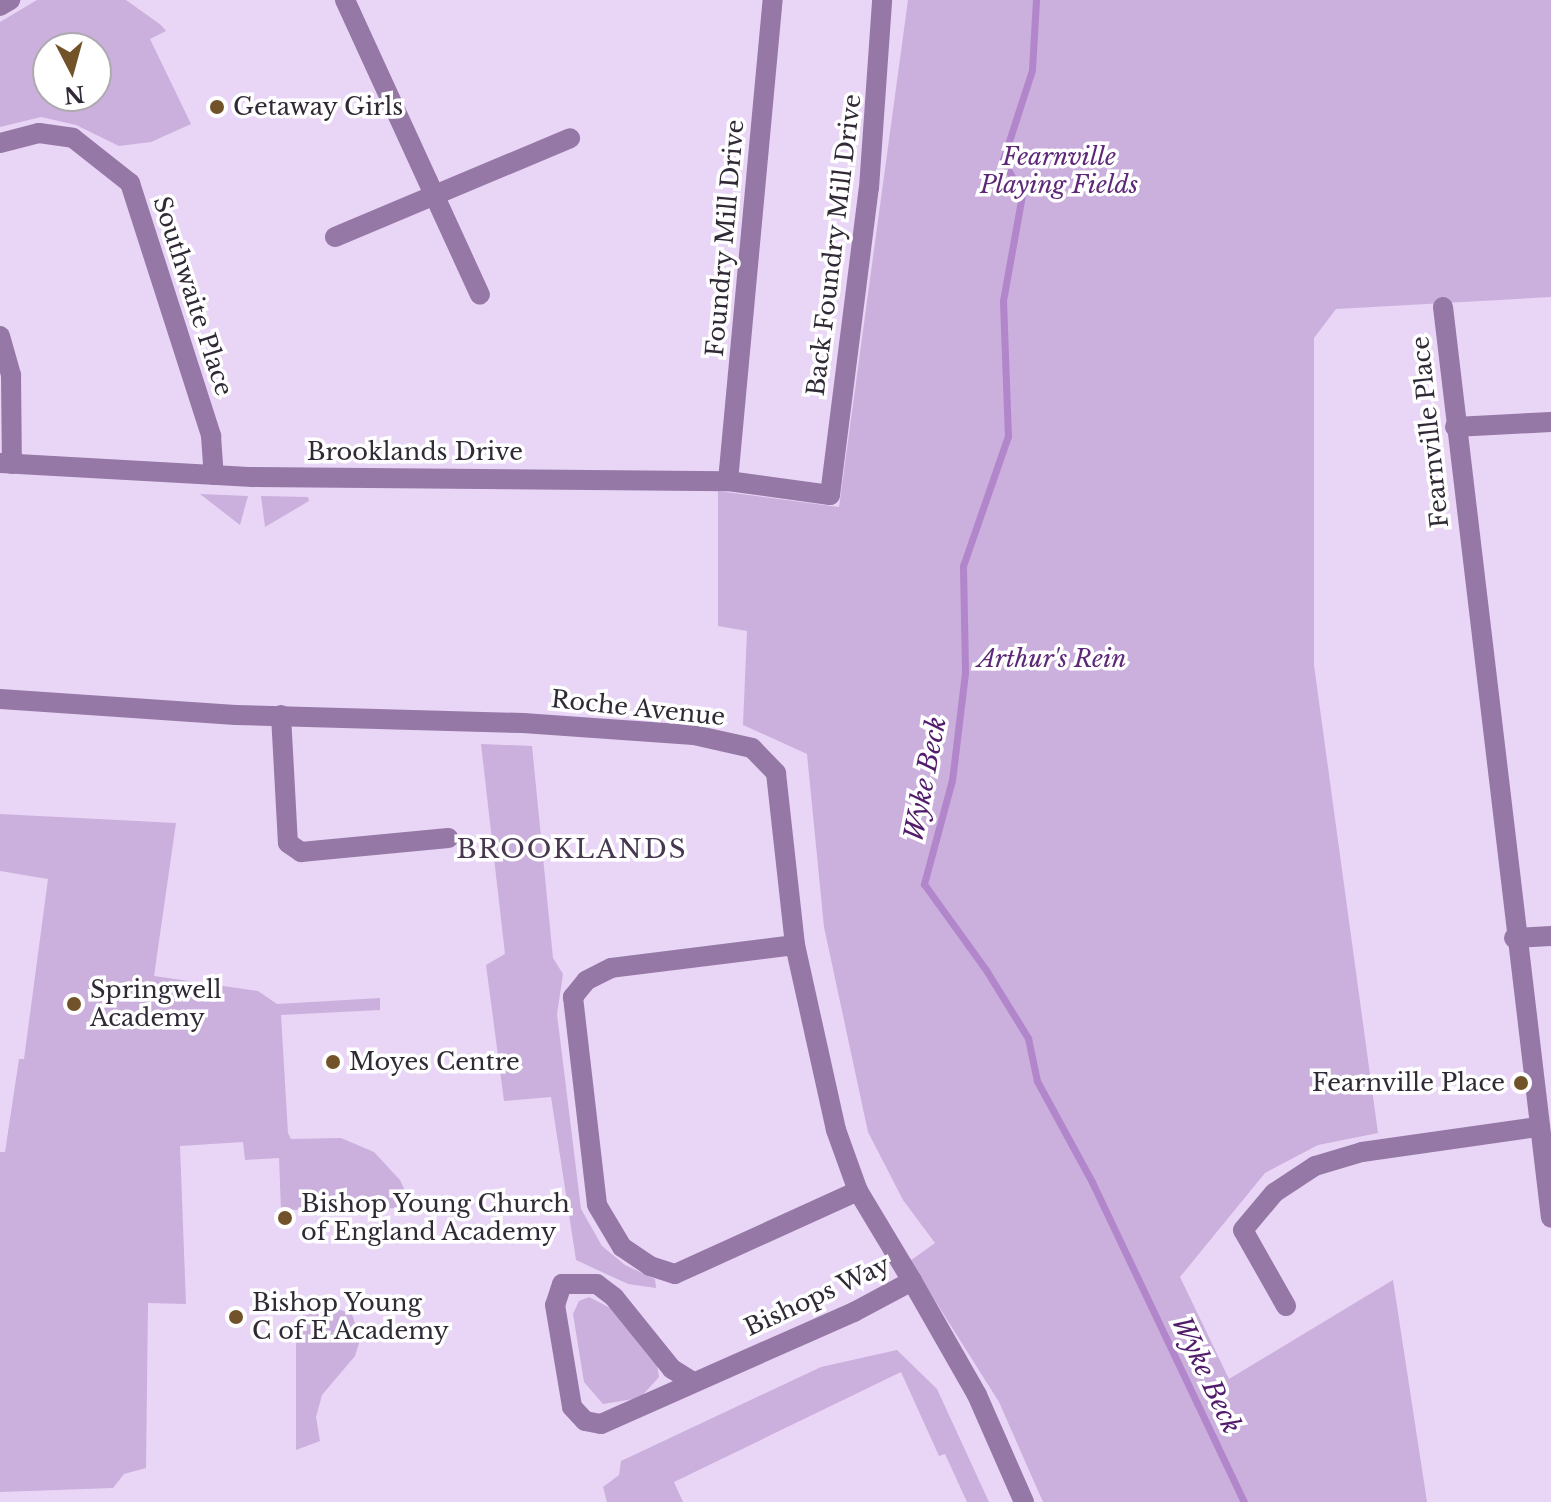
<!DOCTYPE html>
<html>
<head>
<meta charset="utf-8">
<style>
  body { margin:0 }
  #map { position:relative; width:1551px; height:1502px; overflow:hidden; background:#e9d6f6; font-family:"Libre Baskerville",serif }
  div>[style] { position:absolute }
  .green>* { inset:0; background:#cbafdd }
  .stream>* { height:7px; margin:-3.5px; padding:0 3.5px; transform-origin:3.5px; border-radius:3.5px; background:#b186ca }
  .minor>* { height:20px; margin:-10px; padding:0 10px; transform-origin:10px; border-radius:10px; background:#9578a6 }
  .dots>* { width:22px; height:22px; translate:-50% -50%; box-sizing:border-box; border:4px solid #fff; border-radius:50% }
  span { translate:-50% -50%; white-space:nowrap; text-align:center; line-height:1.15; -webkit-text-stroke:7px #fff; paint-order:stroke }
  .poi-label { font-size:24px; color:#312a36 }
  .left { translate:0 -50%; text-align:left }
  .right { translate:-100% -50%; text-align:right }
  .park-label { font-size:24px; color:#5e2879; font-style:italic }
  .street-label { font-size:24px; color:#312a36 }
  .water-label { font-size:26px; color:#521b6c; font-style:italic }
  .neighbourhood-label { font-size:26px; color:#473751; letter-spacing:2px }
  .north { position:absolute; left:32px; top:32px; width:80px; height:80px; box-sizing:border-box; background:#fff; border:2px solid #adaaaf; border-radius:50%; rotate:174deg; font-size:22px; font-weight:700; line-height:32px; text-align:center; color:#312a36 }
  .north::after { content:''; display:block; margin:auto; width:28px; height:36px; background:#725329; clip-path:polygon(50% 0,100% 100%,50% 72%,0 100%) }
</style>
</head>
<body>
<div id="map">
  <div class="green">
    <i style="clip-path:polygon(evenodd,37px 0,126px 0,161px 25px,166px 31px,150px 39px,191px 124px,151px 142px,119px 146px,76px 125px,41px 117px,0 127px,0 22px,37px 0,48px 48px,96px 48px,96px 96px,48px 96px,48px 48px)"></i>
    <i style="clip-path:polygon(908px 0,1551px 0,1551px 297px,1336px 309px,1314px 338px,1314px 665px,1378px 1133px,1318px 1145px,1265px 1173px,1180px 1277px,1229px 1379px,1393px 1280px,1427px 1502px,1043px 1502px,999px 1402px,910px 1261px,935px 1243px,903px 1200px,868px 1132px,824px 927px,807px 754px,743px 725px,747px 631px,718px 626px,718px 491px,839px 507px)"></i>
    <i style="clip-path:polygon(200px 494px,248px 496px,240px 525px)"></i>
    <i style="clip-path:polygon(261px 496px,308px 497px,309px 501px,265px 527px)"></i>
    <i style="clip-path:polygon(481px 744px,532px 746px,553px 958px,563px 974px,557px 1014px,581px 1209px,602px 1246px,625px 1265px,655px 1279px,656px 1288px,628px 1284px,576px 1260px,551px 1097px,504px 1101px,486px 965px,505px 954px)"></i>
    <i style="clip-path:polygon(0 814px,176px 823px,154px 976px,258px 991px,277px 1004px,380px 998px,380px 1010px,281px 1015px,288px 1133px,291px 1139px,341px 1138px,374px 1152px,400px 1180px,408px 1197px,404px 1208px,281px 1210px,279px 1158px,245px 1160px,243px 1142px,180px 1146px,186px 1304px,148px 1303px,146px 1468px,124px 1474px,113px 1488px,0 1492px,0 1152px,5px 1152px,19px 1059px,24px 1059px,48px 879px,0 871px)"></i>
    <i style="clip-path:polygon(589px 1297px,618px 1312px,657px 1364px,659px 1377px,640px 1398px,603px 1404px,584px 1382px,573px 1314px,579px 1301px)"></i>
    <i style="clip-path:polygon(325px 1305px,352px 1314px,360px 1340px,355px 1356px,322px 1395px,316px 1417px,320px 1441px,296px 1450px,296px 1325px,305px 1312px)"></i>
    <i style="clip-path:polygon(897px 1350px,937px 1389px,989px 1502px,967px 1502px,945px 1454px,939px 1456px,901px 1372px,674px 1482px,683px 1502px,607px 1502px,603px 1487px,619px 1475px,621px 1461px,821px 1367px)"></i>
  </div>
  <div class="stream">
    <i style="left:1036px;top:0;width:70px;rotate:93.3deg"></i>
    <i style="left:1032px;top:70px;width:95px;rotate:107.9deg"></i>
    <i style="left:1003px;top:160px;width:40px;rotate:62deg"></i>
    <i style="left:1022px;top:195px;width:108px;rotate:100.2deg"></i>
    <i style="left:1003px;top:301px;width:135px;rotate:87.9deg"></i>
    <i style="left:1008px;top:436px;width:138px;rotate:109.1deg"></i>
    <i style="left:963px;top:566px;width:107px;rotate:88.9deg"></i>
    <i style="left:965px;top:673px;width:108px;rotate:96.9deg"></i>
    <i style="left:952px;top:780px;width:108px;rotate:105.1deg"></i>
    <i style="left:924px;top:884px;width:106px;rotate:54.2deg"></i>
    <i style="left:986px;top:970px;width:80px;rotate:58.3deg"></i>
    <i style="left:1028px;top:1038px;width:44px;rotate:78.2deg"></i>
    <i style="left:1037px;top:1081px;width:115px;rotate:61.4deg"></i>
    <i style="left:1092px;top:1182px;width:354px;rotate:64.6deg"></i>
  </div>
  <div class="minor">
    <i style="left:345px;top:0;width:324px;rotate:65.4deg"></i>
    <i style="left:0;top:6px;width:12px;rotate:-31deg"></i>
    <i style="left:0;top:143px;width:40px;rotate:-14.4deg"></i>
    <i style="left:39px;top:133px;width:34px;rotate:8deg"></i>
    <i style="left:73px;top:138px;width:73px;rotate:38.3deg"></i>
    <i style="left:130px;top:183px;width:266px;rotate:72.2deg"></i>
    <i style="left:211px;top:436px;width:39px;rotate:86deg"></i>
    <i style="left:335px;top:237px;width:255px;rotate:-22.8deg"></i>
    <i style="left:1443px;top:307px;width:917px;rotate:83.24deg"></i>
    <i style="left:0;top:336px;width:41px;rotate:74.2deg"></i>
    <i style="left:11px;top:375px;width:89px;rotate:89.4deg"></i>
    <i style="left:1455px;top:427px;width:96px;rotate:-3deg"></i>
    <i style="left:0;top:463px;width:253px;rotate:3.2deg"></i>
    <i style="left:253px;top:477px;width:475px;rotate:0.5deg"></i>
    <i style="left:728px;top:481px;width:103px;rotate:7.8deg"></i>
    <i style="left:830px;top:495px;width:309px;rotate:-82.8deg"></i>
    <i style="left:869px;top:188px;width:188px;rotate:-86deg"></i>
    <i style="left:728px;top:481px;width:483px;rotate:-84.7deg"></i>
    <i style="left:0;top:699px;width:236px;rotate:3.9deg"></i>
    <i style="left:235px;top:715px;width:288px;rotate:1.6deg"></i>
    <i style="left:523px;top:723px;width:171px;rotate:4deg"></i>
    <i style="left:694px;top:735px;width:59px;rotate:12.6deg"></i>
    <i style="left:752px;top:748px;width:35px;rotate:46deg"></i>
    <i style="left:776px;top:773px;width:173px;rotate:83.7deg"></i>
    <i style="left:795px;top:945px;width:189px;rotate:77.5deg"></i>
    <i style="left:836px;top:1130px;width:65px;rotate:70.2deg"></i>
    <i style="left:858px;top:1191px;width:105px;rotate:59deg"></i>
    <i style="left:281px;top:715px;width:128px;rotate:86.9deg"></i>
    <i style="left:288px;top:843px;width:16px;rotate:35deg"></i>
    <i style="left:301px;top:852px;width:148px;rotate:-5.4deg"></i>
    <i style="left:1514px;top:938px;width:37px;rotate:-3deg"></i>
    <i style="left:795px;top:945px;width:185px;rotate:172.9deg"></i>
    <i style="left:611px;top:968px;width:28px;rotate:153deg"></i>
    <i style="left:586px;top:981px;width:21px;rotate:129deg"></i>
    <i style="left:573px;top:997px;width:209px;rotate:83.4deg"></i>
    <i style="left:597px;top:1205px;width:49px;rotate:59.2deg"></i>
    <i style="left:622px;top:1247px;width:34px;rotate:34deg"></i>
    <i style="left:650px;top:1266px;width:26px;rotate:18deg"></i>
    <i style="left:675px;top:1274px;width:201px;rotate:-24.4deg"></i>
    <i style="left:1286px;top:1306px;width:87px;rotate:-119.5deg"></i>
    <i style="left:1243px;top:1230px;width:48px;rotate:-50deg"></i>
    <i style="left:1274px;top:1193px;width:49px;rotate:-33.4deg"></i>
    <i style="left:1315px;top:1166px;width:49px;rotate:-16.6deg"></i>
    <i style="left:1362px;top:1152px;width:178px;rotate:-8.1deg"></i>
    <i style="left:693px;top:1382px;width:25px;rotate:-148deg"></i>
    <i style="left:672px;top:1369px;width:92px;rotate:-128.9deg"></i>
    <i style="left:614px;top:1297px;width:21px;rotate:-143deg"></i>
    <i style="left:597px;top:1284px;width:35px;rotate:180deg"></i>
    <i style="left:562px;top:1284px;width:22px;rotate:108deg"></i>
    <i style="left:555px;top:1305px;width:103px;rotate:80.5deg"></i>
    <i style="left:572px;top:1407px;width:19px;rotate:47deg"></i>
    <i style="left:585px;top:1421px;width:16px;rotate:11deg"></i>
    <i style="left:601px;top:1424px;width:277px;rotate:-23.9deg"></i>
    <i style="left:854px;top:1312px;width:66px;rotate:-28.1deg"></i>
    <i style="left:912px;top:1281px;width:131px;rotate:60.3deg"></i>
    <i style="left:977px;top:1395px;width:117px;rotate:66.3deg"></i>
  </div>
  <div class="dots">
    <i style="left:217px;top:107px;background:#725329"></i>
    <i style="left:74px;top:1004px;background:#725329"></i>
    <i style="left:333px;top:1062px;background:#725329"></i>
    <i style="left:1521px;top:1083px;background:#725329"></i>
    <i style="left:285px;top:1218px;background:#725329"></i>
    <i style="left:236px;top:1317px;background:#725329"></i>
  </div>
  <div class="poi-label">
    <span class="left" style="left:233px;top:107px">Getaway Girls</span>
    <span class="left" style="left:90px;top:1004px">Springwell<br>Academy</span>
    <span class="left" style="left:349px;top:1062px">Moyes Centre</span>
    <span class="right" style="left:1505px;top:1083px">Fearnville Place</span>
    <span class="left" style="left:301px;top:1218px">Bishop Young Church<br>of England Academy</span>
    <span class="left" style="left:252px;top:1317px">Bishop Young<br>C of E Academy</span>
  </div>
  <div class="park-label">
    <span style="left:1059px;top:171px">Fearnville<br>Playing Fields</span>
    <span style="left:1052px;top:659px">Arthur's Rein</span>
  </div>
  <div class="street-label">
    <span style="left:725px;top:238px;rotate:-85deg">Foundry Mill Drive</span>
    <span style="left:834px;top:245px;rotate:-83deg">Back Foundry Mill Drive</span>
    <span style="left:193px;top:296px;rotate:72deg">Southwaite Place</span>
    <span style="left:1430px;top:432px;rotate:-96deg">Fearnville Place</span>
    <span style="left:415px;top:452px">Brooklands Drive</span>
    <span style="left:638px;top:708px;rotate:6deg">Roche Avenue</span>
    <span style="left:817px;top:1296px;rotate:-25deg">Bishops Way</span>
  </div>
  <div class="water-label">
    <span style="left:926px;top:779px;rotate:-79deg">Wyke Beck</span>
    <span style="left:1206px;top:1375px;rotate:65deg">Wyke Beck</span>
  </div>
  <div class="neighbourhood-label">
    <span style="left:572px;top:850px">BROOKLANDS</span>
  </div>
  <div class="north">N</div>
</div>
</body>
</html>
